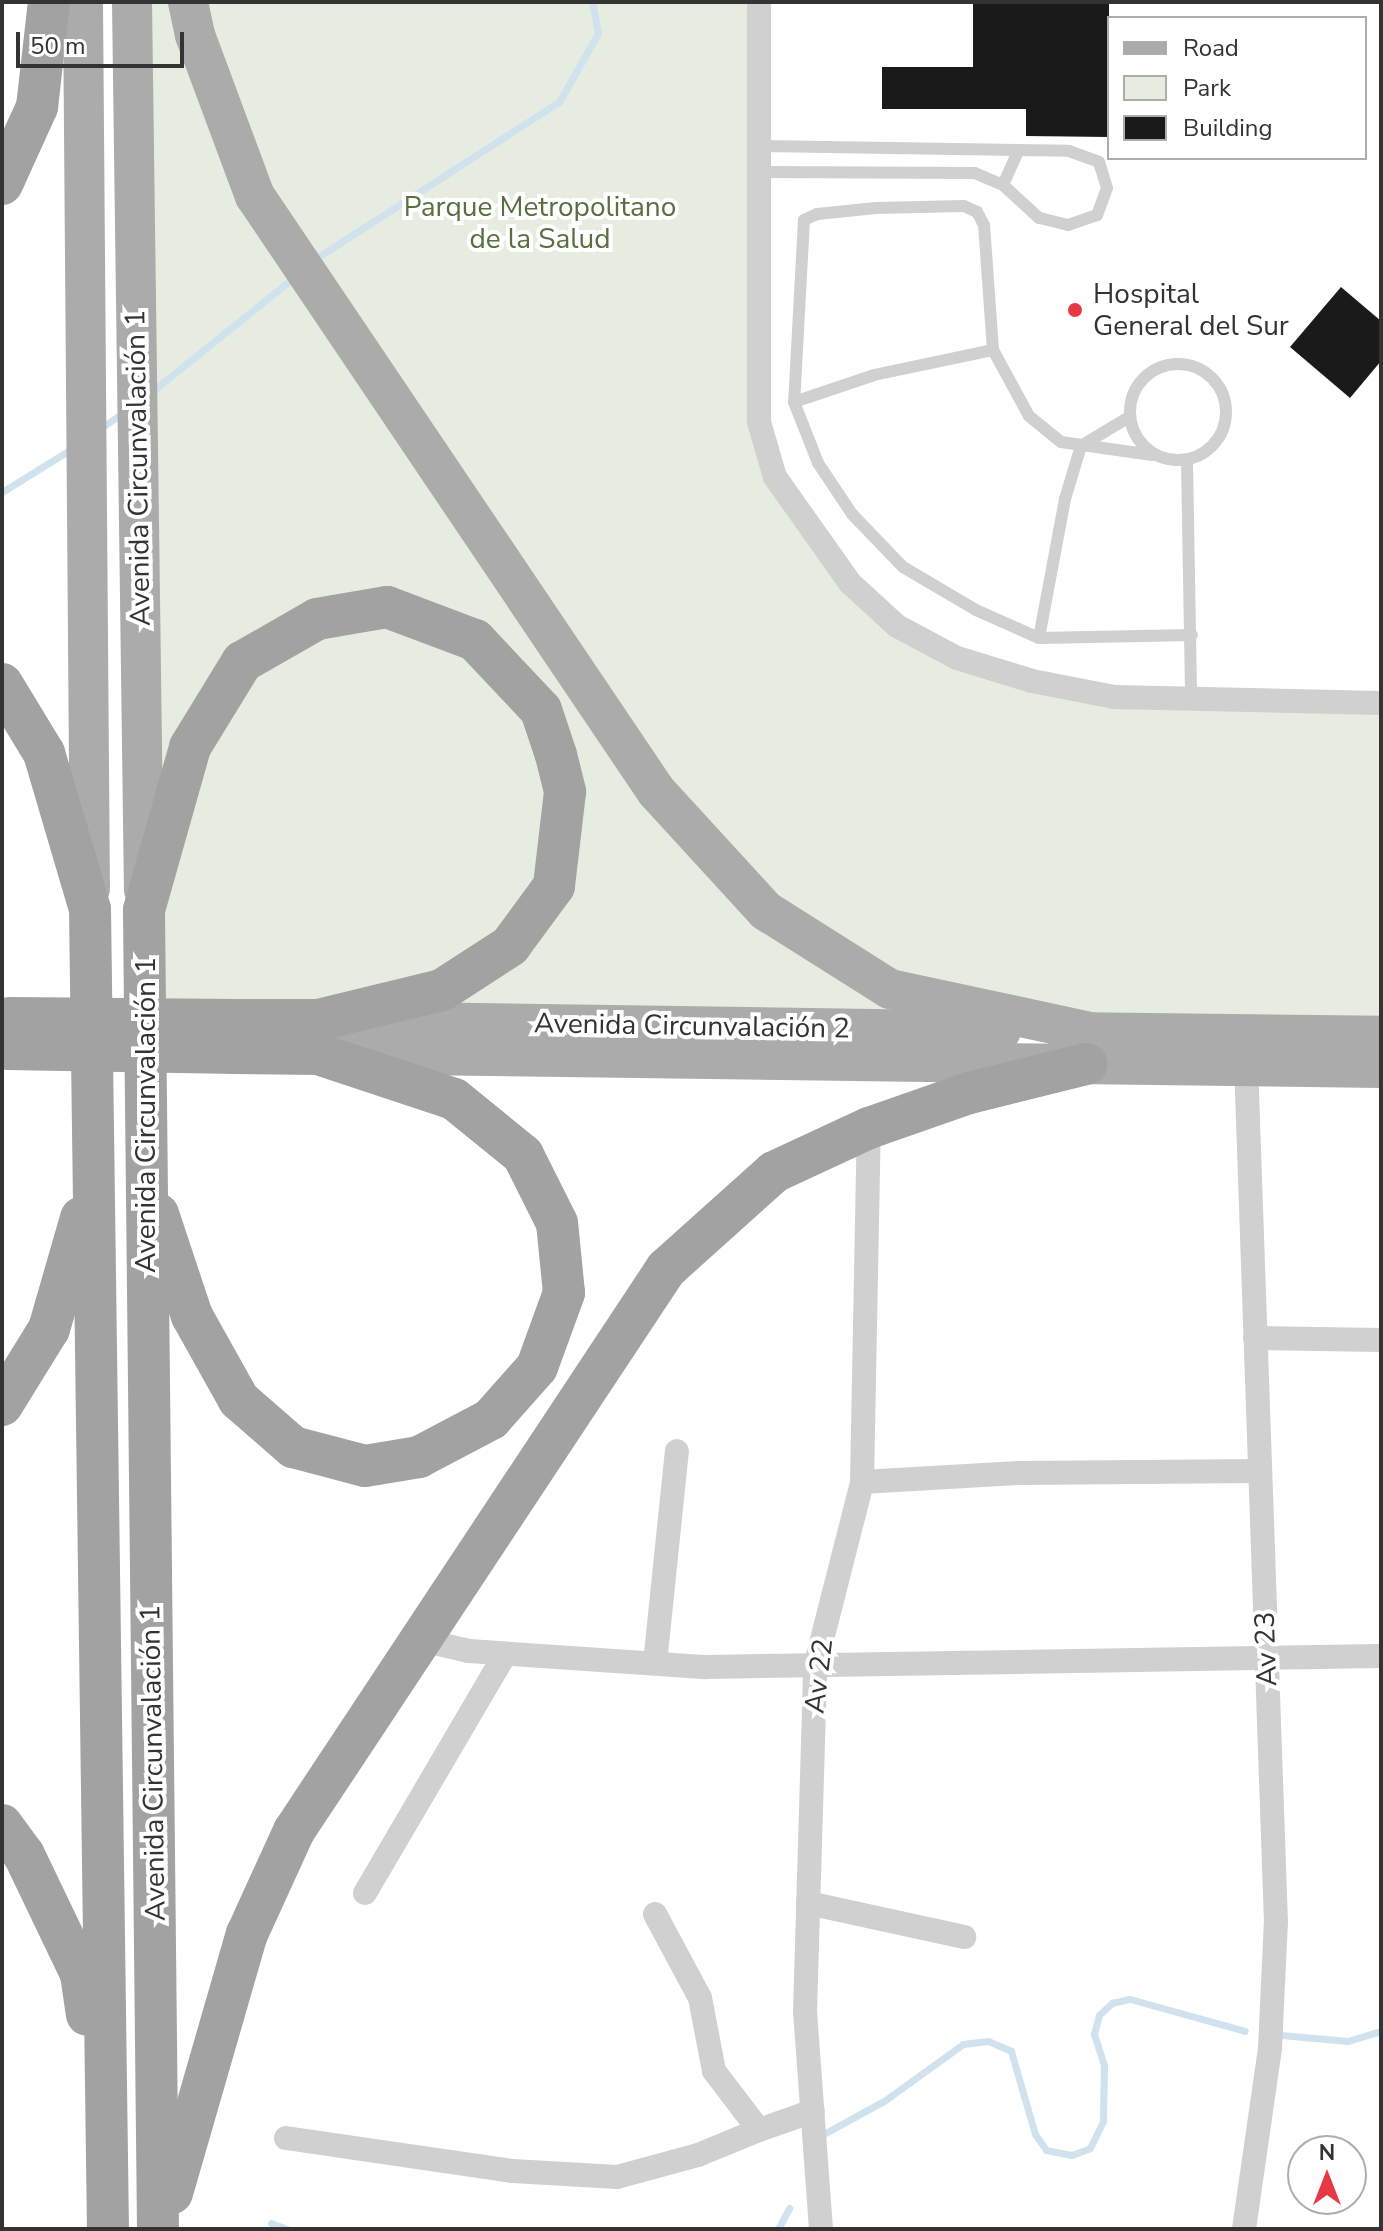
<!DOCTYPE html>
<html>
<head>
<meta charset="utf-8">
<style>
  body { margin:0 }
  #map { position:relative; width:1383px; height:2231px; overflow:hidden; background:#fff; font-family:"Nunito Sans",sans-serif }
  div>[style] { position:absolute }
  .green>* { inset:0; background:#e6ecdf }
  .stream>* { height:7px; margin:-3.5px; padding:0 3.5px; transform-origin:3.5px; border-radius:3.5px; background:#cfe2ee }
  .building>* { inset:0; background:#1a1a1a }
  .service>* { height:12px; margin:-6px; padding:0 6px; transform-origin:6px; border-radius:6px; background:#d0d0d0 }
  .service>.ring { margin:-6px; padding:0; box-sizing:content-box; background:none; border:12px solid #d0d0d0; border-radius:50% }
  .minor>* { height:24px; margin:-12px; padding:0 12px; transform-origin:12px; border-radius:12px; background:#d0d0d0 }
  .primary>* { height:40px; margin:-20px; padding:0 20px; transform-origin:20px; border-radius:20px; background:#ababab }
  .trunk>* { height:42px; margin:-21px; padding:0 21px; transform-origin:21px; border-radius:21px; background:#a2a2a2 }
  .trunk-bridge>* { height:42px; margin:-21px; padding:0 21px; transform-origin:21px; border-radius:21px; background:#a2a2a2 }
  .dots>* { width:22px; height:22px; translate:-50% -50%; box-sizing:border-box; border:4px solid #fff; border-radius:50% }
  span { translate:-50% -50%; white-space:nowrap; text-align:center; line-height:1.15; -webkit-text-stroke:8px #fff; paint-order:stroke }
  .park-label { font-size:28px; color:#56703f }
  .poi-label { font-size:28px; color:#333 }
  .left { translate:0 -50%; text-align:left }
  .street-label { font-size:28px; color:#333 }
  .frame { position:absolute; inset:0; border:4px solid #333; pointer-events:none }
  .legend { position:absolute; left:1107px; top:16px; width:260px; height:144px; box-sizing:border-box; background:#fff; border:2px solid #adadad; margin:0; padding:10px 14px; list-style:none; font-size:24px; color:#333 }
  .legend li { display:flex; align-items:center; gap:16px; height:40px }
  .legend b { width:40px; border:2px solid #adadad }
  .north { position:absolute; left:1287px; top:2135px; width:80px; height:80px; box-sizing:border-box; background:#fff; border:2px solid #adadad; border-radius:50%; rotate:0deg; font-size:22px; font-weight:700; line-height:32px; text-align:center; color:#333 }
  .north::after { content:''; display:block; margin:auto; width:28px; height:36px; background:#e63946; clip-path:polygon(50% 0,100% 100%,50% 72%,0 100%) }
  .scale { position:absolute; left:16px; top:32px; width:168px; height:36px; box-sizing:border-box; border:4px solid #333; border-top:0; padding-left:10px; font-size:24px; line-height:28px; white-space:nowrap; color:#333; -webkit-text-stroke:6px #fff; paint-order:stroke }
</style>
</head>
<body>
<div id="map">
  <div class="green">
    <i style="clip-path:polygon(132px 2px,759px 2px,759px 422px,775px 477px,897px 626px,1032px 681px,1381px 702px,1381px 1021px,145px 1019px)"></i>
  </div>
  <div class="stream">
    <i style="left:315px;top:259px;width:290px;rotate:-32.8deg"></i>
    <i style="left:559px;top:102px;width:79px;rotate:-60.5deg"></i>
    <i style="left:598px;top:33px;width:32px;rotate:-101deg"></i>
    <i style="left:150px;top:393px;width:176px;rotate:-38.8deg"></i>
    <i style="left:101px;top:428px;width:28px;rotate:-35deg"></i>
    <i style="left:2px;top:492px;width:81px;rotate:-31.9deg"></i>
    <i style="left:1281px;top:2035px;width:67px;rotate:5.1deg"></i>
    <i style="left:1348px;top:2041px;width:34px;rotate:-17deg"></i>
    <i style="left:820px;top:2136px;width:73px;rotate:-28.7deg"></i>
    <i style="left:884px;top:2101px;width:97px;rotate:-35.8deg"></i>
    <i style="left:963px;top:2044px;width:25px;rotate:-7deg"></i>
    <i style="left:988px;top:2041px;width:25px;rotate:23deg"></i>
    <i style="left:1011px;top:2051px;width:86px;rotate:73.9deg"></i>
    <i style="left:1035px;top:2134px;width:19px;rotate:55deg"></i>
    <i style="left:1046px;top:2150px;width:26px;rotate:11deg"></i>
    <i style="left:1072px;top:2155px;width:19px;rotate:-21deg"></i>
    <i style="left:1090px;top:2148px;width:30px;rotate:-64deg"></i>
    <i style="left:1103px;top:2121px;width:56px;rotate:-89deg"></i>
    <i style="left:1104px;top:2065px;width:33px;rotate:-108deg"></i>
    <i style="left:1094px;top:2034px;width:20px;rotate:-75deg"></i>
    <i style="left:1099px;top:2015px;width:18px;rotate:-43deg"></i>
    <i style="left:1112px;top:2003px;width:18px;rotate:-13deg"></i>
    <i style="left:1130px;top:1999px;width:119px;rotate:15.5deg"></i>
    <i style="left:271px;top:2223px;width:17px;rotate:21deg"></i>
    <i style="left:778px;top:2229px;width:24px;rotate:-62deg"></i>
  </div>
  <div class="building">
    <i style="clip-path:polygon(973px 2px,1109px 2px,1109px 137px,1026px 136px,1026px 109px,882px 109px,882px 67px,973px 67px)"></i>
    <i style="clip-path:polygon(1341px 287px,1381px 321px,1381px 361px,1350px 398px,1290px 347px)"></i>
  </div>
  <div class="service">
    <i style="left:759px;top:146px;width:310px;rotate:0.9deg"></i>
    <i style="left:1069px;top:151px;width:32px;rotate:20deg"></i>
    <i style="left:1099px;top:162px;width:27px;rotate:73deg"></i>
    <i style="left:1107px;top:188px;width:29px;rotate:110deg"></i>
    <i style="left:1097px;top:215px;width:31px;rotate:161deg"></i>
    <i style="left:1068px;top:225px;width:30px;rotate:-166deg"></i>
    <i style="left:1039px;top:218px;width:49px;rotate:-137.5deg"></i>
    <i style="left:1003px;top:185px;width:30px;rotate:-157deg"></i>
    <i style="left:975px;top:173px;width:216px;rotate:-179.7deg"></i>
    <i style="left:1003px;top:185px;width:37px;rotate:-66deg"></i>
    <i class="ring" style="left:1130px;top:364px;width:84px;height:84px"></i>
    <i style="left:794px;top:402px;width:84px;rotate:-18.6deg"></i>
    <i style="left:874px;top:375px;width:122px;rotate:-11.9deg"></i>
    <i style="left:1152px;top:455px;width:92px;rotate:-171.9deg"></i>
    <i style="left:1061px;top:442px;width:41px;rotate:-140.9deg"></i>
    <i style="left:1029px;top:416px;width:75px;rotate:-118.6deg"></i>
    <i style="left:993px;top:350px;width:125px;rotate:-94.1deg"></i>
    <i style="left:984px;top:225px;width:15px;rotate:-118deg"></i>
    <i style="left:977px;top:212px;width:14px;rotate:-155deg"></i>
    <i style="left:964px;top:206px;width:88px;rotate:178.7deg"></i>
    <i style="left:876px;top:208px;width:59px;rotate:174.2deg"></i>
    <i style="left:817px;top:214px;width:14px;rotate:155deg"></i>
    <i style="left:804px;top:220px;width:182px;rotate:93.1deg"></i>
    <i style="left:794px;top:402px;width:66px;rotate:68.5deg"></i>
    <i style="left:818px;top:463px;width:61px;rotate:56.3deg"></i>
    <i style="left:852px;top:514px;width:74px;rotate:46.1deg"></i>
    <i style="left:903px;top:567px;width:85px;rotate:30.5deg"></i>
    <i style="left:976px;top:610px;width:69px;rotate:24deg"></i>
    <i style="left:1039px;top:638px;width:153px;rotate:-1.1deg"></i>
    <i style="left:1187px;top:462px;width:235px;rotate:89deg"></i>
    <i style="left:1039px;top:638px;width:141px;rotate:-79.4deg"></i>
    <i style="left:1065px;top:499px;width:55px;rotate:-73.2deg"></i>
    <i style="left:1081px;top:446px;width:56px;rotate:-31.1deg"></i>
  </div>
  <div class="minor">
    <i style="left:759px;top:2px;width:420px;rotate:90deg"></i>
    <i style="left:759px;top:422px;width:57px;rotate:73.8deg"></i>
    <i style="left:775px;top:477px;width:130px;rotate:54.7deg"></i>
    <i style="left:850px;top:583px;width:64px;rotate:42.5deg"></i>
    <i style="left:897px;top:626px;width:68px;rotate:28.1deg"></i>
    <i style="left:957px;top:658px;width:78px;rotate:17deg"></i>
    <i style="left:1032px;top:681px;width:84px;rotate:11deg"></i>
    <i style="left:1114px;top:697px;width:267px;rotate:1.3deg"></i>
    <i style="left:1255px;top:1338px;width:126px;rotate:0.9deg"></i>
    <i style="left:862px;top:1482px;width:158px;rotate:-3.3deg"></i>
    <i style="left:1020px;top:1473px;width:239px;rotate:-0.5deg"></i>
    <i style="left:422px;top:1640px;width:48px;rotate:13.2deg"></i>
    <i style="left:469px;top:1651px;width:238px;rotate:3.9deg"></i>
    <i style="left:706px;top:1667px;width:675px;rotate:-0.93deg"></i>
    <i style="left:655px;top:1663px;width:213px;rotate:-84.1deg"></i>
    <i style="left:365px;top:1893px;width:277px;rotate:-59.6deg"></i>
    <i style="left:808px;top:1903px;width:160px;rotate:12.3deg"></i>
    <i style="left:655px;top:1914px;width:95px;rotate:61.8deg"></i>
    <i style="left:700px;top:1998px;width:74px;rotate:79.1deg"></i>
    <i style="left:714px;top:2071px;width:74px;rotate:52.7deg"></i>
    <i style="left:759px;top:2130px;width:57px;rotate:-19.4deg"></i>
    <i style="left:286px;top:2138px;width:229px;rotate:8.3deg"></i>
    <i style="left:513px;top:2171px;width:104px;rotate:3.3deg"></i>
    <i style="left:617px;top:2177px;width:84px;rotate:-15.2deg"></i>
    <i style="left:698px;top:2155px;width:66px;rotate:-22.3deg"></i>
    <i style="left:821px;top:2229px;width:218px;rotate:-94.2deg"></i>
    <i style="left:805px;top:2012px;width:345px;rotate:-88.3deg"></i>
    <i style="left:815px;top:1667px;width:191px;rotate:-75.7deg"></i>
    <i style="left:862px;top:1482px;width:354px;rotate:-88.9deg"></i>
    <i style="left:1244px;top:2229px;width:183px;rotate:-81.8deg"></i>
    <i style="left:1270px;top:2048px;width:125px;rotate:-87.3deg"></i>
    <i style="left:1276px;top:1923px;width:858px;rotate:-92deg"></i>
  </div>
  <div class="primary">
    <i style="left:83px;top:2px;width:887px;rotate:89.55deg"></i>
    <i style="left:132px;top:2px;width:888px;rotate:89.23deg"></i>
    <i style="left:188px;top:2px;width:34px;rotate:78deg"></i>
    <i style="left:195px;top:35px;width:172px;rotate:69.6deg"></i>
    <i style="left:255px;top:196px;width:718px;rotate:56.02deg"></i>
    <i style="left:656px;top:791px;width:163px;rotate:47.5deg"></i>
    <i style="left:766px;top:911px;width:146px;rotate:32.2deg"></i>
    <i style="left:890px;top:989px;width:206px;rotate:12.1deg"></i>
    <i style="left:345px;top:1021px;width:656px;rotate:0.87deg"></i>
    <i style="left:1065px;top:1032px;width:316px;rotate:0.7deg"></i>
    <i style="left:334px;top:1054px;width:1047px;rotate:0.77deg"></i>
  </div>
  <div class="trunk">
    <i style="left:2px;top:184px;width:85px;rotate:-65.6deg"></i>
    <i style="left:37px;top:107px;width:106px;rotate:-83.5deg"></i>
    <i style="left:2px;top:684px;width:81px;rotate:58.7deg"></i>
    <i style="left:44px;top:753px;width:163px;rotate:73.6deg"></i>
    <i style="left:90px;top:909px;width:1320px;rotate:89.22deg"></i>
    <i style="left:158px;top:1214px;width:108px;rotate:71.6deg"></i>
    <i style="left:192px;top:1316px;width:96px;rotate:60.8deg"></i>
    <i style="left:239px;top:1400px;width:72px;rotate:41deg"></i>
    <i style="left:293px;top:1447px;width:74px;rotate:14.8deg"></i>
    <i style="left:365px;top:1466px;width:55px;rotate:-9.5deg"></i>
    <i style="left:419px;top:1457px;width:81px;rotate:-27.8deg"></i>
    <i style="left:491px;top:1419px;width:69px;rotate:-48.5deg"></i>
    <i style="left:537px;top:1367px;width:79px;rotate:-70deg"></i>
    <i style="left:564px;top:1293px;width:70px;rotate:-95.7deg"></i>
    <i style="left:557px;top:1223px;width:76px;rotate:-116.6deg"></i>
    <i style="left:523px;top:1155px;width:89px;rotate:-140.9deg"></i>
    <i style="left:454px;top:1099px;width:143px;rotate:-161.7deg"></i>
    <i style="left:318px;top:1054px;width:82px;rotate:-179.3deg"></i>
    <i style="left:2px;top:1405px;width:89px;rotate:-58.3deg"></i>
    <i style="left:49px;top:1329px;width:116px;rotate:-73.9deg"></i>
    <i style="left:2px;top:1825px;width:37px;rotate:54deg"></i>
    <i style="left:24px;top:1855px;width:132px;rotate:64.4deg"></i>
    <i style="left:81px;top:1974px;width:41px;rotate:81.7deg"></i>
    <i style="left:172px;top:2193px;width:270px;rotate:-73.9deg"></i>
    <i style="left:247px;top:1934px;width:113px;rotate:-65.5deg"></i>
    <i style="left:294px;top:1831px;width:674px;rotate:-56.5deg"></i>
    <i style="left:666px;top:1269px;width:145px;rotate:-41.9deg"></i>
    <i style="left:774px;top:1172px;width:105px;rotate:-24.9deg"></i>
    <i style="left:869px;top:1128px;width:106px;rotate:-19.3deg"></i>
    <i style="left:969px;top:1093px;width:121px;rotate:-13.9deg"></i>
    <i style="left:158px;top:2229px;width:1319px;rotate:-90.61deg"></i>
    <i style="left:144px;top:910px;width:169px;rotate:-74.2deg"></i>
    <i style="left:190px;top:747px;width:100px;rotate:-58.5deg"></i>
    <i style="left:242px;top:662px;width:86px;rotate:-29.8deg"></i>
    <i style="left:317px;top:619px;width:71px;rotate:-9.7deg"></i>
    <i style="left:387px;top:607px;width:94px;rotate:20.6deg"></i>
    <i style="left:475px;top:640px;width:96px;rotate:46.7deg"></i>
    <i style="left:541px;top:710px;width:47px;rotate:71.6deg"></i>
    <i style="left:556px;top:755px;width:38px;rotate:76deg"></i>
    <i style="left:565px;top:792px;width:95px;rotate:96.7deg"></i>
    <i style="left:554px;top:886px;width:74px;rotate:126.3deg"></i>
    <i style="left:510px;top:946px;width:81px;rotate:147.1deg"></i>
    <i style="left:442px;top:990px;width:128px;rotate:166.4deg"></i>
    <i style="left:318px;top:1020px;width:81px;rotate:180deg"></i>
  </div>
  <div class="trunk-bridge">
    <i style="left:9px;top:1018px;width:228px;rotate:0.5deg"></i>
    <i style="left:7px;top:1049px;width:229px;rotate:1deg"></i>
  </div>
  <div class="dots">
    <i style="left:1075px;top:310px;background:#e63946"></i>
  </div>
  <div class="park-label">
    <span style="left:540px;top:223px">Parque Metropolitano<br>de la Salud</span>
  </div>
  <div class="poi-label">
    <span class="left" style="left:1093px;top:310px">Hospital<br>General del Sur</span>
  </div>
  <div class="street-label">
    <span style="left:138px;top:468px;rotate:-91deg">Avenida Circunvalación 1</span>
    <span style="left:692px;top:1026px;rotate:1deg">Avenida Circunvalación 2</span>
    <span style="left:146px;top:1115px;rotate:-90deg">Avenida Circunvalación 1</span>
    <span style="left:1266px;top:1649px;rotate:-92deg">Av 23</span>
    <span style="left:819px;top:1676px;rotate:-83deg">Av 22</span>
    <span style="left:153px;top:1763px;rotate:-91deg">Avenida Circunvalación 1</span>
  </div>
  <div class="frame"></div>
  <ul class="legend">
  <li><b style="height:10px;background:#ababab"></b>Road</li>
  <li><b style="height:22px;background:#e6ecdf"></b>Park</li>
  <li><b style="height:22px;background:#1a1a1a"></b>Building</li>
  </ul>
  <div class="north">N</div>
  <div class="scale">50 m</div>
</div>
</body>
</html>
